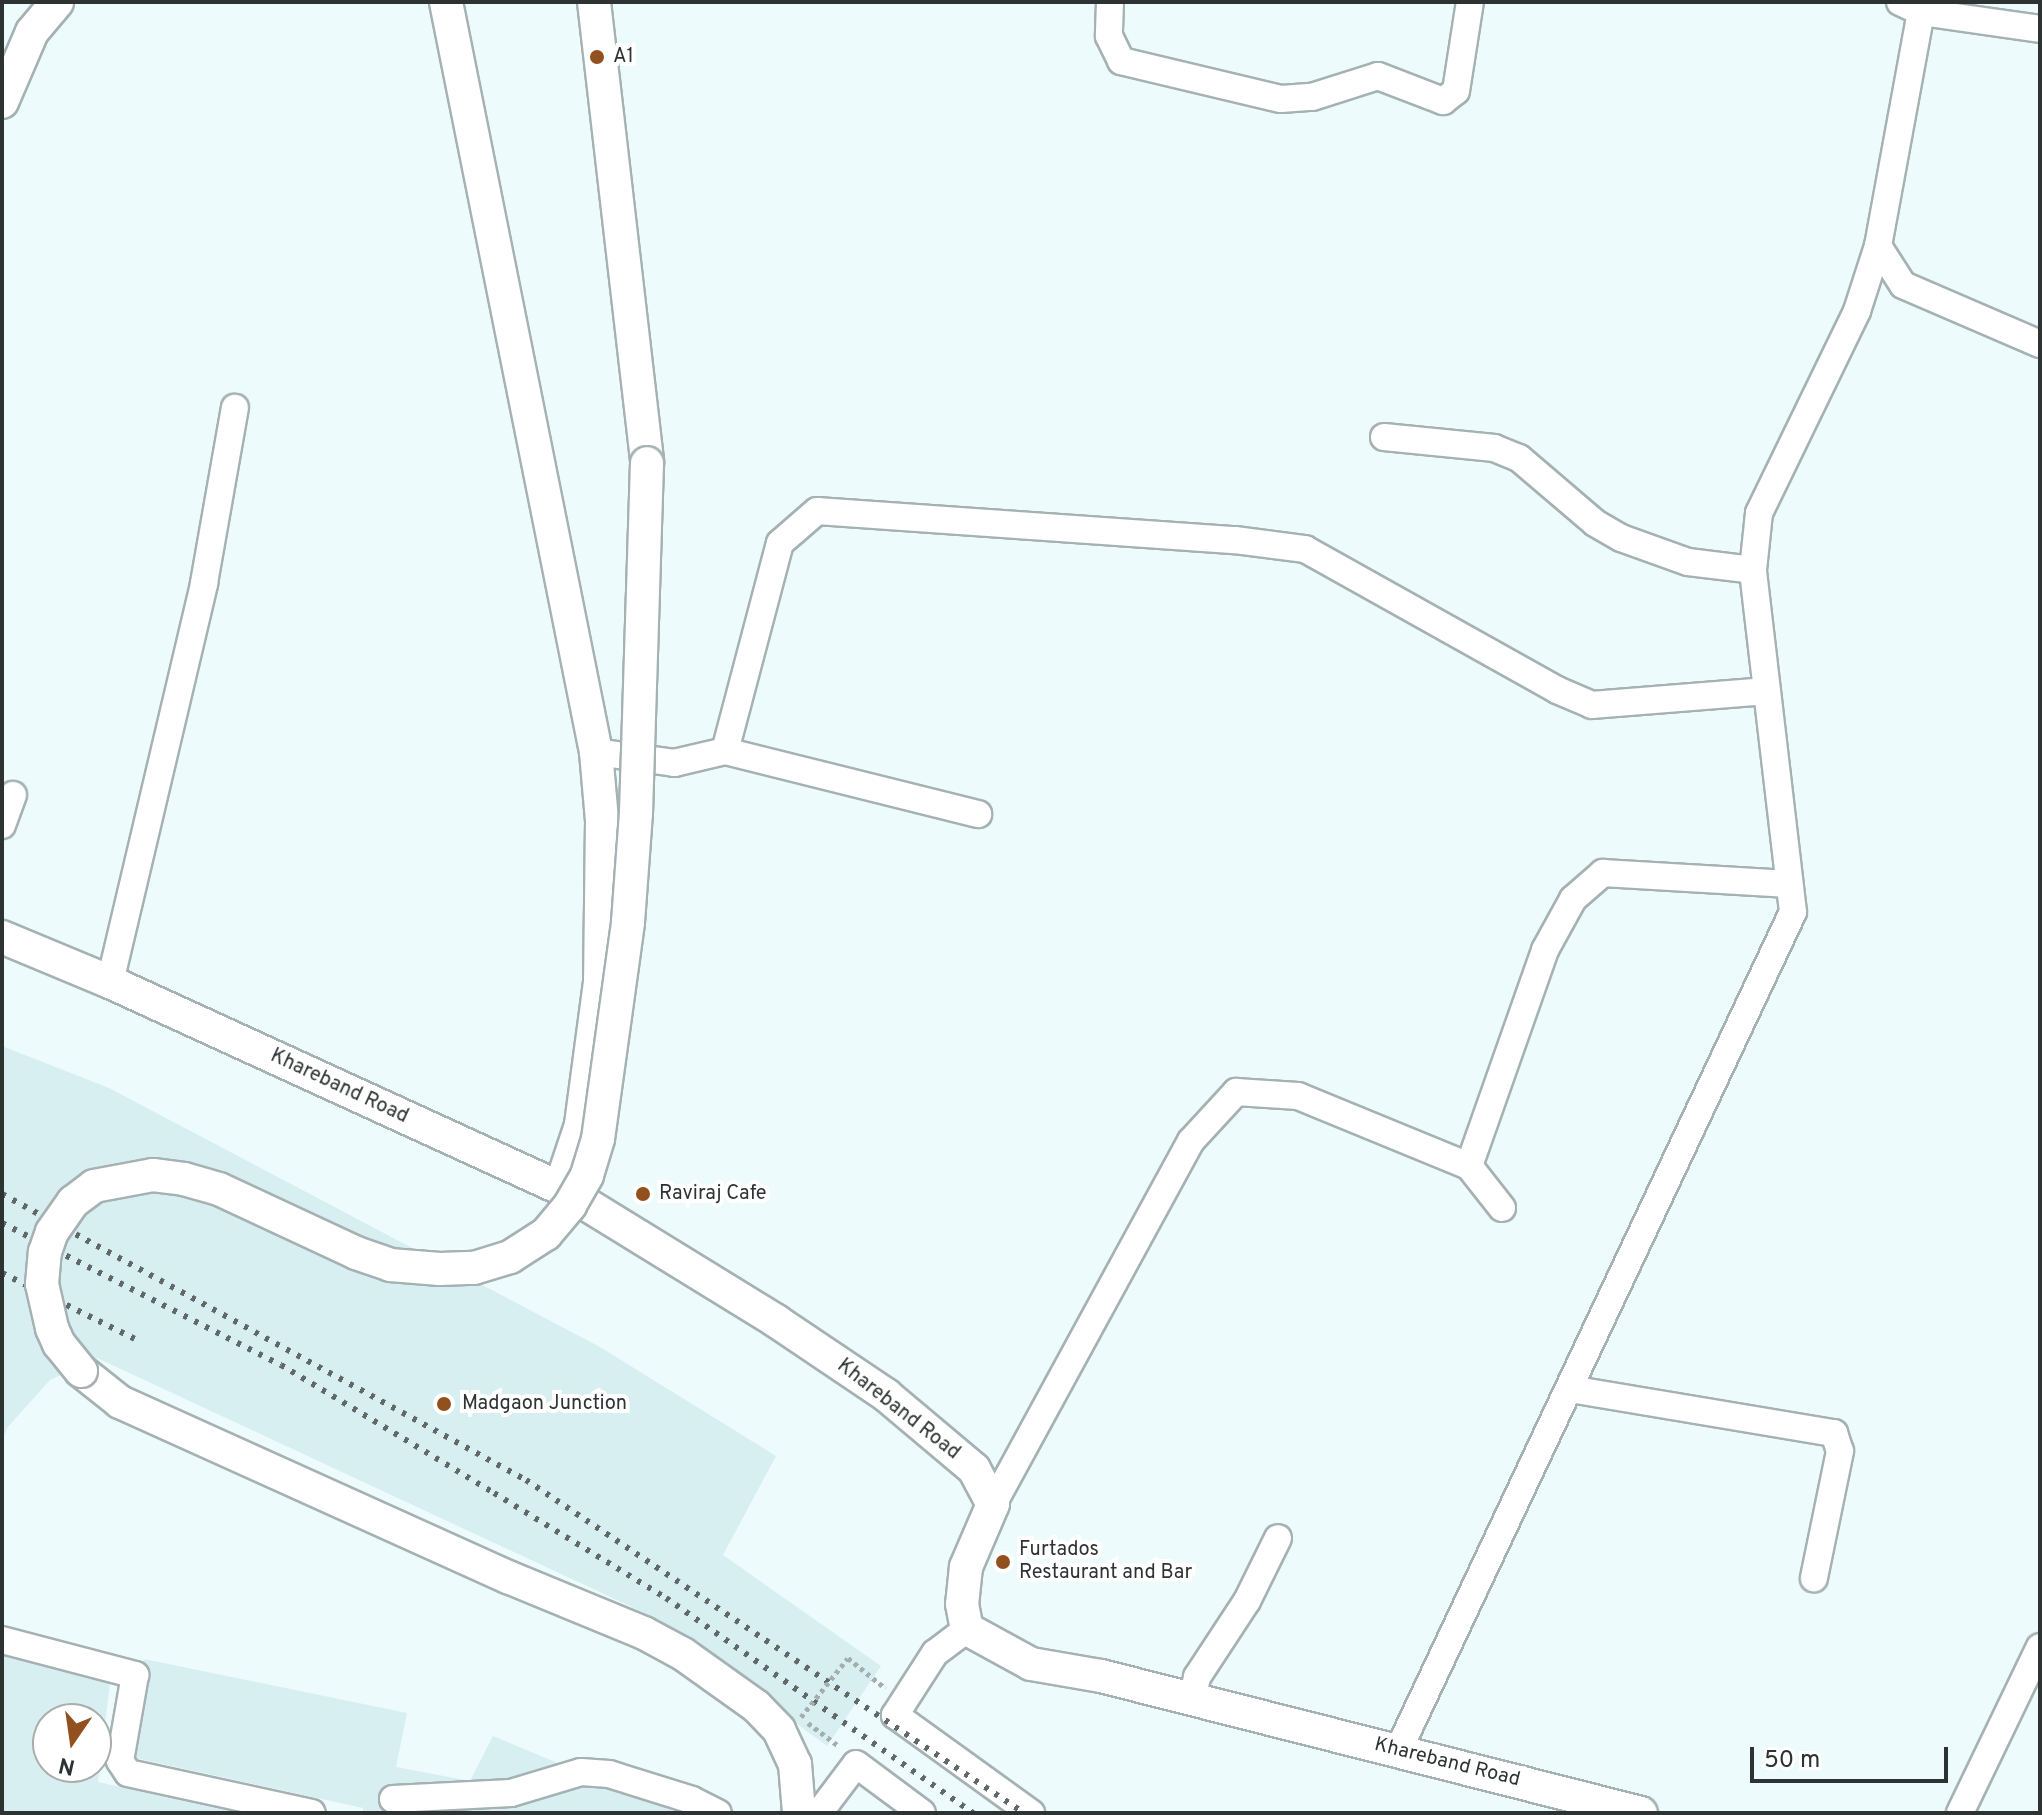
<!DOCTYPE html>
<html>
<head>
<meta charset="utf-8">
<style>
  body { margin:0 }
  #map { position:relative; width:2042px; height:1815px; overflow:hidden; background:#edfbfc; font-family:Overpass,sans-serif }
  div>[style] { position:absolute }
  .built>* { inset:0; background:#d8eff2 }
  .path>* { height:5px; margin-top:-2.5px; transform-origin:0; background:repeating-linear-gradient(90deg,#a4aeaf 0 4px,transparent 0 8px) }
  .roads { filter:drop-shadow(2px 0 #a5b1b3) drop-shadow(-2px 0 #a5b1b3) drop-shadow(0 2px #a5b1b3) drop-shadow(0 -2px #a5b1b3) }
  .minor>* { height:26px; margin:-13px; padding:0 13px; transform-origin:13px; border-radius:13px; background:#fff }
  .major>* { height:32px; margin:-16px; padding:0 16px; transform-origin:16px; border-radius:16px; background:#fff }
  .rail>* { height:6px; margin-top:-3px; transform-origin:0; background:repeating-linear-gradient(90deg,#606869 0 4px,transparent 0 12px) }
  .path-bridge>* { height:5px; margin-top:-2.5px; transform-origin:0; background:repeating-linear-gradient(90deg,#a4aeaf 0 4px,transparent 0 8px) }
  .bridges { filter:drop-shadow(2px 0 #a5b1b3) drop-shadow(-2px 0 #a5b1b3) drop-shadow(0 2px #a5b1b3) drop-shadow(0 -2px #a5b1b3) }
  .major-bridge>* { height:32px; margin:-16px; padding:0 16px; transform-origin:16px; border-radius:16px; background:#fff }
  .dots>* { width:22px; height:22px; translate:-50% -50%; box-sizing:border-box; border:4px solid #fff; border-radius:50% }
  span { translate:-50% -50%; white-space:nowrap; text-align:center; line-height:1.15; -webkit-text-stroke:8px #fff; paint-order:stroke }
  .poi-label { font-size:20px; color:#2d3233 }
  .left { translate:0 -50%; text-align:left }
  .street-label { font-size:20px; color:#2d3233 }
  .frame { position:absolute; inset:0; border:4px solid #2d3233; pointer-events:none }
  .north { position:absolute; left:32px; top:1703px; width:80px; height:80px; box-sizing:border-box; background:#fff; border:2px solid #abadad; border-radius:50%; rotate:193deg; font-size:22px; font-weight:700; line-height:32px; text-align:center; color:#2d3233 }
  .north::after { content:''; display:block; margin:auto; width:28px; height:36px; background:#92501f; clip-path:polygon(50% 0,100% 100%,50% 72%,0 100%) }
  .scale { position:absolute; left:1750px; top:1747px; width:198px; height:36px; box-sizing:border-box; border:4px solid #2d3233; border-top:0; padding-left:10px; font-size:24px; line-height:28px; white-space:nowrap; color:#2d3233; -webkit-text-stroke:6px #fff; paint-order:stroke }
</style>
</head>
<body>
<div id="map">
  <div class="built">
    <i style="clip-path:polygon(2px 1046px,109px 1088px,600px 1347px,776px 1456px,723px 1555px,881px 1666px,827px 1746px,649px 1615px,97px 1358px,50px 1380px,7px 1428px,2px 1442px)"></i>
    <i style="clip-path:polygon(evenodd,2px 1649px,111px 1675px,98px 1782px,237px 1813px,2px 1813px,2px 1649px,48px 1719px,96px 1719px,96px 1767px,48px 1767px,48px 1719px)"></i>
    <i style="clip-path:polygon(144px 1659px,407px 1713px,396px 1767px,470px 1781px,493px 1736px,678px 1813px,363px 1813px,363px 1808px,126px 1756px)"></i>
  </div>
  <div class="path">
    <i style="left:848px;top:1658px;width:48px;rotate:39deg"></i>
    <i style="left:808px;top:1723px;width:38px;rotate:37deg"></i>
  </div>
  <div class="roads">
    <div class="minor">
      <i style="left:1110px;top:2px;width:34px;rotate:92deg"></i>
      <i style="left:1109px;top:36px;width:28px;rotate:64deg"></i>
      <i style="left:1121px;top:61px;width:164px;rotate:13.4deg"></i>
      <i style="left:1281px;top:99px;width:31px;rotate:-4deg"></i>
      <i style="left:1312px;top:97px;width:69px;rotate:-17.7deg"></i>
      <i style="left:1378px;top:76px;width:70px;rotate:21deg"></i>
      <i style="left:1443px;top:101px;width:16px;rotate:-38deg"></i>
      <i style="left:1456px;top:91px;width:90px;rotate:-81.1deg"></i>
      <i style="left:1900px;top:2px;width:23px;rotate:25deg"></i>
      <i style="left:1921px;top:12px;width:120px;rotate:8.1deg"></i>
      <i style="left:1878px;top:246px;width:46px;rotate:57.3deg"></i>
      <i style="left:1903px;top:285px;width:149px;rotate:23.3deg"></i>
      <i style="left:1384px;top:437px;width:111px;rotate:5.7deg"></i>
      <i style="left:1494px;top:448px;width:27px;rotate:22deg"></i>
      <i style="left:1519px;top:458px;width:100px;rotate:40.5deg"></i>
      <i style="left:1595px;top:523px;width:30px;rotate:30deg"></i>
      <i style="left:1621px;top:538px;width:71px;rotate:19.7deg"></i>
      <i style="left:1688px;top:562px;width:65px;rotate:7deg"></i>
      <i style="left:725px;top:751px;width:261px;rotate:14deg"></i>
      <i style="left:596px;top:752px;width:79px;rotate:8deg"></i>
      <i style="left:674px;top:763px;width:52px;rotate:-13.2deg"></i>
      <i style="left:725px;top:751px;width:215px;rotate:-75.2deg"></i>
      <i style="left:780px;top:543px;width:49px;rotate:-40.9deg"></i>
      <i style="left:817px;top:511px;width:419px;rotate:4deg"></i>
      <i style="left:1235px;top:540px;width:71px;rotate:7.3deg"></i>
      <i style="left:1305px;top:549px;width:289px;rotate:29.2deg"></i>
      <i style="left:1557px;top:690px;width:38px;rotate:23deg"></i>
      <i style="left:1592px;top:705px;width:175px;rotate:-4.6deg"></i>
      <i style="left:2px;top:825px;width:32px;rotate:-70deg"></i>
      <i style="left:110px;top:982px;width:410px;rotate:-76.7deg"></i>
      <i style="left:204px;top:583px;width:178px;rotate:-80deg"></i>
      <i style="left:1502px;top:1208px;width:53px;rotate:-128.2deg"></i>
      <i style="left:1469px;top:1166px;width:229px;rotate:-70.6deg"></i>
      <i style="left:1545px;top:950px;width:58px;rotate:-61.2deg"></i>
      <i style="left:1573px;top:899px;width:40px;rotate:-41deg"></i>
      <i style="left:1603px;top:873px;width:186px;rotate:3.4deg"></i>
      <i style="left:1570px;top:1389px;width:268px;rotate:9.5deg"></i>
      <i style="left:1834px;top:1433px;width:19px;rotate:72deg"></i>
      <i style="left:1840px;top:1451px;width:130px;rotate:101.6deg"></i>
      <i style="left:993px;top:1504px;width:413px;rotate:-61.4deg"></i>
      <i style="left:1191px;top:1141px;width:67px;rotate:-47.4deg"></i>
      <i style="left:1236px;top:1092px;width:62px;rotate:3.7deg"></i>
      <i style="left:1298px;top:1096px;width:185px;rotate:22.3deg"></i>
      <i style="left:967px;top:1629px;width:40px;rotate:143deg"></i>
      <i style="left:935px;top:1653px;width:74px;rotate:122.8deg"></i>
      <i style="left:895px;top:1715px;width:168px;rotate:35.8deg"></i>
      <i style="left:2px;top:1640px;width:138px;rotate:14.7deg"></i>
      <i style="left:135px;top:1675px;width:87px;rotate:99.9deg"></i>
      <i style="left:120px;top:1761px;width:14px;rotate:56deg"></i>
      <i style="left:128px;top:1773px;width:188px;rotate:12.3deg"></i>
      <i style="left:1192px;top:1699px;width:23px;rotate:-77deg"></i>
      <i style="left:1197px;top:1677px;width:91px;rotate:-56.7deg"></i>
      <i style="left:1247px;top:1601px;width:70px;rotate:-63.8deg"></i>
      <i style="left:1398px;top:1751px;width:927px;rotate:-64.79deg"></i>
      <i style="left:1793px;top:912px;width:344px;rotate:-96.7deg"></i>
      <i style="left:1753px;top:570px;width:57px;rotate:-84deg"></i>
      <i style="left:1759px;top:513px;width:225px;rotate:-64.1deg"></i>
      <i style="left:1857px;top:311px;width:68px;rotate:-72.1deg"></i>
      <i style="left:1878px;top:246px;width:238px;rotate:-79.6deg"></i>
      <i style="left:393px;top:1799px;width:118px;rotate:-2.9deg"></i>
      <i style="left:511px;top:1793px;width:73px;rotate:-16.7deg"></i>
      <i style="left:581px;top:1772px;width:28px;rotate:4deg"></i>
      <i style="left:609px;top:1774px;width:87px;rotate:17.4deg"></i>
      <i style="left:692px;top:1800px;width:29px;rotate:27deg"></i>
      <i style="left:819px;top:1813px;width:61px;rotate:-52.9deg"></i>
      <i style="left:856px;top:1764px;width:82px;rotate:36.6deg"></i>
      <i style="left:1960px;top:1813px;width:184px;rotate:-64.3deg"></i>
    </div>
    <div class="major">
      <i style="left:446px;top:2px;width:765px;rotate:78.69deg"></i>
      <i style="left:596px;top:752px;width:69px;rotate:85deg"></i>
      <i style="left:602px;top:821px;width:161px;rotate:90.7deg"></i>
      <i style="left:600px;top:982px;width:144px;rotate:97.6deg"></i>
      <i style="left:581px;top:1125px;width:66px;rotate:108.4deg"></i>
      <i style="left:594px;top:2px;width:464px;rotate:83.4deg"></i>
      <i style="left:2px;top:102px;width:76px;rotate:-66.8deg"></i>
      <i style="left:32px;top:32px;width:39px;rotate:-50deg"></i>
      <i style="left:2px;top:937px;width:117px;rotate:22.6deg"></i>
      <i style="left:110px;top:982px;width:495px;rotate:24.6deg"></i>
      <i style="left:560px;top:1188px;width:254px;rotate:31.6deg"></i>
      <i style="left:776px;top:1321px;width:133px;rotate:33.9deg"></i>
      <i style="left:886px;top:1395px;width:115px;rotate:40.1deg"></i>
      <i style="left:974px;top:1469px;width:40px;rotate:62deg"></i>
      <i style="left:993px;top:1504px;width:69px;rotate:113.2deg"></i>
      <i style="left:966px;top:1567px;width:37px;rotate:96deg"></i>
      <i style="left:962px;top:1604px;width:25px;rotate:79deg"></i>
      <i style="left:967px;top:1629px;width:73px;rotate:28.7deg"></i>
      <i style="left:1031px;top:1664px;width:71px;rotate:9.7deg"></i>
      <i style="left:1101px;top:1676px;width:557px;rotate:14.24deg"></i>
      <i style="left:81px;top:1371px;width:50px;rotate:38.5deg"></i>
      <i style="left:120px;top:1402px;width:426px;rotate:24.3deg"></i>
      <i style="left:508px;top:1577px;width:147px;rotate:22.4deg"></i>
      <i style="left:644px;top:1633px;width:44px;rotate:28.3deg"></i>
      <i style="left:683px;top:1654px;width:90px;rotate:35.5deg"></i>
      <i style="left:756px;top:1706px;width:33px;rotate:46deg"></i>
      <i style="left:779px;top:1730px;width:38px;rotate:65deg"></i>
      <i style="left:795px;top:1764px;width:49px;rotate:85.3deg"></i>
    </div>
  </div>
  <div class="rail">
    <i style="left:2px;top:1194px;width:597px;rotate:28.63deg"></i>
    <i style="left:526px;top:1480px;width:599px;rotate:33.77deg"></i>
    <i style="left:2px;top:1223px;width:313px;rotate:27deg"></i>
    <i style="left:281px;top:1365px;width:249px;rotate:31deg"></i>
    <i style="left:494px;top:1493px;width:202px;rotate:31.4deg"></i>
    <i style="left:666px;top:1598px;width:375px;rotate:35deg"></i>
    <i style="left:2px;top:1273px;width:148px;rotate:26.4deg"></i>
  </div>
  <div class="path-bridge">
    <i style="left:801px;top:1717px;width:75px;rotate:-51.5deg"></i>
  </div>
  <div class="bridges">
    <div class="major-bridge">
      <i style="left:81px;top:1371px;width:35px;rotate:-129deg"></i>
      <i style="left:59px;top:1344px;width:17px;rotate:-114deg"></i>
      <i style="left:52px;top:1328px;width:45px;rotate:-102.8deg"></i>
      <i style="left:42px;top:1284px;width:32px;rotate:-85deg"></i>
      <i style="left:45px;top:1252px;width:21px;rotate:-71deg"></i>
      <i style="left:52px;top:1232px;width:37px;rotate:-55deg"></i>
      <i style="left:73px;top:1202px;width:26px;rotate:-37deg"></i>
      <i style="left:94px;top:1186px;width:60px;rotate:-10.6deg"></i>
      <i style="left:153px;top:1175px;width:31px;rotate:7deg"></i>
      <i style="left:184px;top:1179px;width:36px;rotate:16deg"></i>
      <i style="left:219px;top:1189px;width:151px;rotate:25deg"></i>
      <i style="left:356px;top:1253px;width:36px;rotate:19deg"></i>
      <i style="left:390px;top:1265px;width:50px;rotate:4.6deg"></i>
      <i style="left:440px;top:1269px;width:34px;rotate:-2deg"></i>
      <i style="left:474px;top:1268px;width:38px;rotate:-17deg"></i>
      <i style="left:510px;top:1257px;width:43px;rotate:-32.6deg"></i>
      <i style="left:546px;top:1234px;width:38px;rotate:-50deg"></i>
      <i style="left:570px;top:1205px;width:34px;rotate:-60deg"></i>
      <i style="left:587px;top:1175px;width:38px;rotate:-73deg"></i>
      <i style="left:598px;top:1139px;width:219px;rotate:-82.1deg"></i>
      <i style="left:628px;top:922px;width:109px;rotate:-85.8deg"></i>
      <i style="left:636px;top:813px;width:350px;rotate:-88.2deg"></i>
    </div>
  </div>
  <div class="dots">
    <i style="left:597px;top:57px;background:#92501f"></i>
    <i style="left:643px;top:1194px;background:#92501f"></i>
    <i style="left:444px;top:1404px;background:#92501f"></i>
    <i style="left:1003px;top:1562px;background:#92501f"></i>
  </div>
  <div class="poi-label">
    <span class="left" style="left:613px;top:57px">A1</span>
    <span class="left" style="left:659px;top:1194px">Raviraj Cafe</span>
    <span class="left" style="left:462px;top:1404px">Madgaon Junction</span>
    <span class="left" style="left:1019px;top:1562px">Furtados<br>Restaurant and Bar</span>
  </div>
  <div class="street-label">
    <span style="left:339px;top:1087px;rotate:25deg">Khareband Road</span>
    <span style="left:898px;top:1410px;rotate:38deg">Khareband Road</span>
    <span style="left:1447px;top:1763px;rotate:14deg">Khareband Road</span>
  </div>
  <div class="frame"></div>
  <div class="north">N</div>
  <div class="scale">50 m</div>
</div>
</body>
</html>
